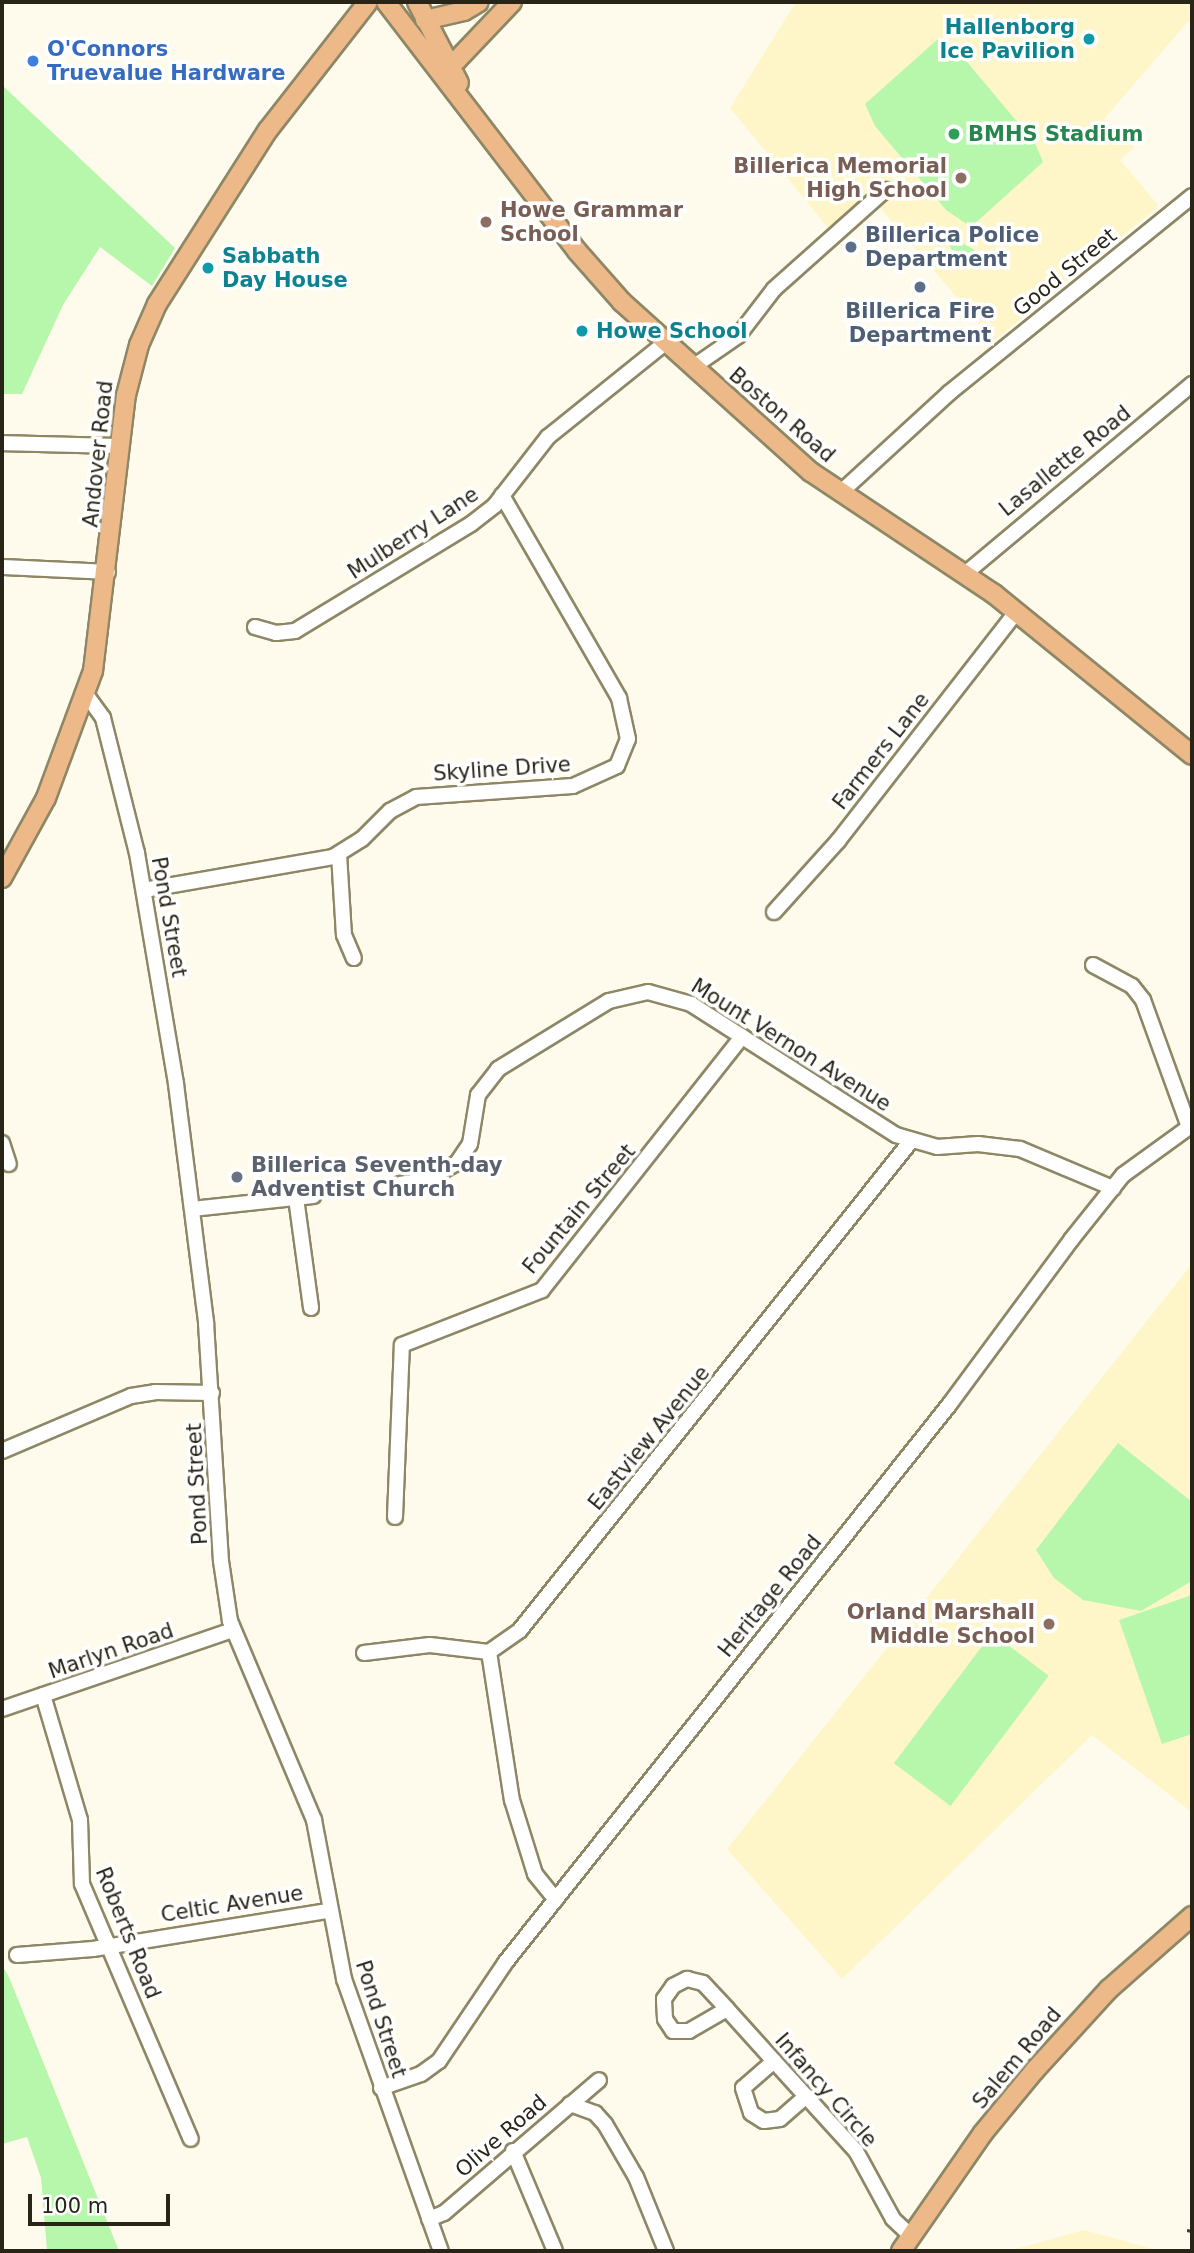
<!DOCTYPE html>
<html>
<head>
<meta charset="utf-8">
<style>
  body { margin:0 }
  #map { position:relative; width:1194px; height:2253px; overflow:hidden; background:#fefbed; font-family:"DejaVu Sans",sans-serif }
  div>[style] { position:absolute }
  .built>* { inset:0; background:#fef5c9 }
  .green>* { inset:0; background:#b7f7ab; transform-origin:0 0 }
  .roads { filter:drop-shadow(2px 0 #8e8766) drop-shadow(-2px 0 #8e8766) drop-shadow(0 2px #8e8766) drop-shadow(0 -2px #8e8766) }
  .minor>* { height:14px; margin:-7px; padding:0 7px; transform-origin:7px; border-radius:7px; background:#fff }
  .major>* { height:18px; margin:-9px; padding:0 9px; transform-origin:9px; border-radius:9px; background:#eeb989 }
  .rail>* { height:2.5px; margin-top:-1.25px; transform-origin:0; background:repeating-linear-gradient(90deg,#403d30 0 12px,transparent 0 24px) }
  .dots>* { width:19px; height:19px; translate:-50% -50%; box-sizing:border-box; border:4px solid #fff; border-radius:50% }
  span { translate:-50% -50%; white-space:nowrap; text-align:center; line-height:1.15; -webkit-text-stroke:7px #fff; paint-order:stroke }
  .culture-label { font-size:21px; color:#0d838f; font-weight:700 }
  .right { translate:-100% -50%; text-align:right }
  .left { translate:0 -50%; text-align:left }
  .shop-label { font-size:21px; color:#366cbe; font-weight:700 }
  .leisure-label { font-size:21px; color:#27864d; font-weight:700 }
  .education-label { font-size:21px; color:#785e54; font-weight:700 }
  .service-label { font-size:21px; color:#4e5e75; font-weight:700 }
  .street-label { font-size:21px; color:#282518 }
  .worship-label { font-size:21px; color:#5b616d; font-weight:700 }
  .frame { position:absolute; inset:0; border:4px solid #282518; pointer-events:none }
  .scale { position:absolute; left:28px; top:2194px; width:142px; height:32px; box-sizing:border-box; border:4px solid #282518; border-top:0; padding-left:9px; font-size:21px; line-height:24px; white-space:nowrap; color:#282518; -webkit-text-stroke:5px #fff; paint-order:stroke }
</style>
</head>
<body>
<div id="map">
  <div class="built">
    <i style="clip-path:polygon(796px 2px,1192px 2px,1192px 17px,1104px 119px,1135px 147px,1120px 160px,1159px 206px,994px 341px,870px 196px,829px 229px,730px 108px)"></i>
    <i style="clip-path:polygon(1192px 1264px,1192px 1807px,1189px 1810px,1092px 1735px,842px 1979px,727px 1849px)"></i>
    <i style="clip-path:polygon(1084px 2230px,1161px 2251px,1008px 2251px)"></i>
  </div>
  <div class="green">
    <i style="clip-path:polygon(938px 39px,962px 56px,1035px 143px,1043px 162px,971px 227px,946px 210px,875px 126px,865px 104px)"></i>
    <i style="clip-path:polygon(2px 85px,175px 248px,152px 286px,100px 247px,63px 305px,22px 394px,2px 394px)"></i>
    <i style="clip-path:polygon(948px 235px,980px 253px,969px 266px,963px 269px,945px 238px)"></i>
    <i style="clip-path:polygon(1118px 1443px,1192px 1502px,1192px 1581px,1141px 1611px,1083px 1600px,1054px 1578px,1036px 1550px)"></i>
    <i style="clip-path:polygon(1192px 1595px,1192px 1734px,1162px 1744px,1119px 1620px)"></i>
    <i style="left:992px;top:1633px;width:71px;height:163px;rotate:37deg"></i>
    <i style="clip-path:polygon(2px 1965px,9px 1977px,119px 2251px,47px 2251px,41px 2178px,27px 2137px,2px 2144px)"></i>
  </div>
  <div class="roads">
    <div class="minor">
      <i style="left:693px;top:367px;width:55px;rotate:-34.6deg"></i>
      <i style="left:738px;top:336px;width:59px;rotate:-52.5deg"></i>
      <i style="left:774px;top:289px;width:149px;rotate:-41.7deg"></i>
      <i style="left:2px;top:443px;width:118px;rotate:1.5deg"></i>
      <i style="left:840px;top:493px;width:148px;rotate:-42.5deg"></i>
      <i style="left:949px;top:393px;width:313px;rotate:-39deg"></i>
      <i style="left:2px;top:567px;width:106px;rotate:2.7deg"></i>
      <i style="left:966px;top:573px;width:295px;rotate:-39.9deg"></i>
      <i style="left:255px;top:627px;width:22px;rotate:16deg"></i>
      <i style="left:276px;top:633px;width:19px;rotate:-6deg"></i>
      <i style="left:295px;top:631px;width:206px;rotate:-31.3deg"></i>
      <i style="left:471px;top:524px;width:31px;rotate:-38deg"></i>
      <i style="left:495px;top:505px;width:86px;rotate:-52.1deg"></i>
      <i style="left:548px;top:437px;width:151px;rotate:-38.8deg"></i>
      <i style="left:85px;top:693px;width:31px;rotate:54deg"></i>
      <i style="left:103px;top:718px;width:139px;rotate:75.9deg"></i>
      <i style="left:137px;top:853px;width:234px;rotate:80.4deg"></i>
      <i style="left:176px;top:1084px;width:241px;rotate:82.8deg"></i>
      <i style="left:206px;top:1323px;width:238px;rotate:86.4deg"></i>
      <i style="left:221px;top:1561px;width:61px;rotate:81.5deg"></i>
      <i style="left:230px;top:1621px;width:216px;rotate:67.1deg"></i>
      <i style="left:314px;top:1820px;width:162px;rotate:79.3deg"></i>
      <i style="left:344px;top:1979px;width:289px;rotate:70.4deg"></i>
      <i style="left:339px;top:854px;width:81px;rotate:86.5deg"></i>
      <i style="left:344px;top:935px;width:25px;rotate:67deg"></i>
      <i style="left:144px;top:890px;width:192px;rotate:-9.9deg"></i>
      <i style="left:333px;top:857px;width:34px;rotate:-32deg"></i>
      <i style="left:362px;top:839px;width:40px;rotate:-45deg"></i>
      <i style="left:390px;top:811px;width:30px;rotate:-28deg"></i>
      <i style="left:416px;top:797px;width:157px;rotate:-4deg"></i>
      <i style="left:573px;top:786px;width:48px;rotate:-24.4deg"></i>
      <i style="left:617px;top:766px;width:29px;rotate:-68deg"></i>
      <i style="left:628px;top:739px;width:42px;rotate:-102.4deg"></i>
      <i style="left:619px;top:698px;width:234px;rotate:-120deg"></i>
      <i style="left:774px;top:912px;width:96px;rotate:-48deg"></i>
      <i style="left:838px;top:841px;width:290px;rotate:-52.1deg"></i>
      <i style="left:1093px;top:965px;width:44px;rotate:28.3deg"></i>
      <i style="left:1132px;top:986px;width:18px;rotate:52deg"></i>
      <i style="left:1143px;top:1000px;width:135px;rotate:70.1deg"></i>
      <i style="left:2px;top:1143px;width:22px;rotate:72deg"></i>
      <i style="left:400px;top:1184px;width:26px;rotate:-9deg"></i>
      <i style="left:426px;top:1180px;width:35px;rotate:-29deg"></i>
      <i style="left:457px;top:1163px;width:23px;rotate:-56deg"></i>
      <i style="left:470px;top:1144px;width:50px;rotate:-80.7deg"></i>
      <i style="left:478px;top:1095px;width:33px;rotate:-52deg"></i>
      <i style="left:498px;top:1069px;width:130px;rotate:-31.5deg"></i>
      <i style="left:609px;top:1001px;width:40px;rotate:-13deg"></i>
      <i style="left:648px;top:992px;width:45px;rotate:15.6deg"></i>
      <i style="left:691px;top:1004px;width:243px;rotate:32.6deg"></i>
      <i style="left:896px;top:1135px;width:43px;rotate:16.3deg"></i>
      <i style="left:937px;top:1147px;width:41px;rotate:-4.2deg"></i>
      <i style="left:978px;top:1144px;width:42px;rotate:6.8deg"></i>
      <i style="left:1020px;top:1149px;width:101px;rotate:22.8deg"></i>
      <i style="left:296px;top:1198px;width:111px;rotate:82.2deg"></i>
      <i style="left:192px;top:1209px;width:122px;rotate:-6.1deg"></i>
      <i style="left:2px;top:1451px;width:140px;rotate:-23.1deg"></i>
      <i style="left:131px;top:1396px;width:24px;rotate:-9deg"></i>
      <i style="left:155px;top:1392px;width:57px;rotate:1deg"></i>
      <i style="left:395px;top:1517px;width:172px;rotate:-87.7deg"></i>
      <i style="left:402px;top:1345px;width:150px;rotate:-21.4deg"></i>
      <i style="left:542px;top:1290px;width:323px;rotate:-51.7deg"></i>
      <i style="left:489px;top:1652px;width:150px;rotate:81.2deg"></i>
      <i style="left:512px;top:1800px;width:77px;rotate:72.7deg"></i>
      <i style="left:535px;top:1874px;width:33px;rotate:51deg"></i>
      <i style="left:364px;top:1653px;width:66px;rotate:-6.9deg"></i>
      <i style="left:430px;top:1645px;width:59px;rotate:6.8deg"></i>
      <i style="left:489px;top:1652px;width:38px;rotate:-35deg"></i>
      <i style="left:520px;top:1630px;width:626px;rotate:-51.35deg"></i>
      <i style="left:43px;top:1695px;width:130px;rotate:73.5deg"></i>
      <i style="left:80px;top:1820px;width:64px;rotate:88.2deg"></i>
      <i style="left:82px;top:1884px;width:277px;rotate:66.9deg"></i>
      <i style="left:2px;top:1709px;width:244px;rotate:-18.9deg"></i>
      <i style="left:17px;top:1955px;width:76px;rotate:-4.5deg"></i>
      <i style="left:93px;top:1949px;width:238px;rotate:-9.2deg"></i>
      <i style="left:727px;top:2009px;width:44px;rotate:149.9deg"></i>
      <i style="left:689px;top:2031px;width:16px;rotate:180deg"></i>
      <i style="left:673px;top:2031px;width:14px;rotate:-124deg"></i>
      <i style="left:665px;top:2019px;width:20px;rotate:-93deg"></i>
      <i style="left:664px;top:1999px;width:16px;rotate:-55deg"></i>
      <i style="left:673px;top:1986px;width:16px;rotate:-27deg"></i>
      <i style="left:687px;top:1979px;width:16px;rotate:14deg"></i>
      <i style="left:703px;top:1983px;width:35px;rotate:47deg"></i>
      <i style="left:727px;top:2009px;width:70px;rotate:47.9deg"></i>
      <i style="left:774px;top:2061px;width:122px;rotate:47.7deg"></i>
      <i style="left:856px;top:2151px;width:77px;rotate:61.4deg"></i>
      <i style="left:893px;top:2219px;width:25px;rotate:43deg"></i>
      <i style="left:774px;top:2061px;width:41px;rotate:138.9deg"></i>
      <i style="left:743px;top:2088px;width:26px;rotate:72deg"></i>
      <i style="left:751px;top:2113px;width:15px;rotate:32deg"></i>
      <i style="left:764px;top:2121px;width:16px;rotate:-7deg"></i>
      <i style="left:780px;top:2119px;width:35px;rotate:-41deg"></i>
      <i style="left:381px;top:2088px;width:42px;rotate:-19.3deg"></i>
      <i style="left:421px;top:2074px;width:22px;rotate:-36deg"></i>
      <i style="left:439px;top:2061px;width:118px;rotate:-56deg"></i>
      <i style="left:505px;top:1963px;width:713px;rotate:-51.49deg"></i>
      <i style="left:949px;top:1405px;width:205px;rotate:-53.5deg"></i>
      <i style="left:1071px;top:1240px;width:83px;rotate:-51.3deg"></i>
      <i style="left:1123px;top:1175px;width:85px;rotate:-35.9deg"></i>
      <i style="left:570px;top:2104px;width:27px;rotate:20deg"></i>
      <i style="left:595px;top:2113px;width:15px;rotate:48deg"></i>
      <i style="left:605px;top:2124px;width:61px;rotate:59.7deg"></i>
      <i style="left:636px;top:2177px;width:80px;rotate:67.9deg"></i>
      <i style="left:513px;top:2151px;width:108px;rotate:67.2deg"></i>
      <i style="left:429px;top:2219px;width:16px;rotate:-22deg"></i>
      <i style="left:444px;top:2213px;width:204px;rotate:-40.6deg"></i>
    </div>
    <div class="major">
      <i style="left:386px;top:2px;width:314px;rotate:52.5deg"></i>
      <i style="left:577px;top:251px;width:68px;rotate:48.6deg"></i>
      <i style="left:622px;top:302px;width:254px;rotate:42deg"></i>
      <i style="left:811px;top:472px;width:220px;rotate:33.7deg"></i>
      <i style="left:994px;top:594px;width:255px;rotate:39.1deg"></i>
      <i style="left:417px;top:2px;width:91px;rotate:62.6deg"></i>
      <i style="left:425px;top:20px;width:40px;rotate:-13deg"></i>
      <i style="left:464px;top:11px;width:17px;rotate:-31deg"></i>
      <i style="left:440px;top:68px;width:19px;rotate:-25deg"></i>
      <i style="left:457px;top:60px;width:80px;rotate:-46.5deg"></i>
      <i style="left:2px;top:878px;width:91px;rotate:-61.2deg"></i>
      <i style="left:46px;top:798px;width:135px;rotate:-69.7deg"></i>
      <i style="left:93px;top:671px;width:278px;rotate:-83.2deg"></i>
      <i style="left:126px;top:395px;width:52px;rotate:-75.4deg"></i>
      <i style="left:139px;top:345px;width:45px;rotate:-66.3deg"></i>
      <i style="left:157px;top:304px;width:206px;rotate:-57.5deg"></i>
      <i style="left:268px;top:130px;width:162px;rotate:-52deg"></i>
      <i style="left:901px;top:2251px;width:144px;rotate:-55.2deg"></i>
      <i style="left:983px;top:2133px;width:82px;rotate:-50.5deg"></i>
      <i style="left:1035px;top:2070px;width:110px;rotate:-47.6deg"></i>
      <i style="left:1109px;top:1989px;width:111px;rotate:-41.3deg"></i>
    </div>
  </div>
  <div class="rail">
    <i style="left:1187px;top:2230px;width:5px;rotate:11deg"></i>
  </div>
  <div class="dots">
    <i style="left:1089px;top:39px;background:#0f9aa8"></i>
    <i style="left:33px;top:61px;background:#3f7fe0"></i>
    <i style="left:954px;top:134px;background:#2e9e5b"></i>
    <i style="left:961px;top:178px;background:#8d6e63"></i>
    <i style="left:486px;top:222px;background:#8d6e63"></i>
    <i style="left:851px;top:247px;background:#5c6f8a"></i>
    <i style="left:208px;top:268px;background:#0f9aa8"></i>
    <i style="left:920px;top:287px;background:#5c6f8a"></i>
    <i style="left:582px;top:331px;background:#0f9aa8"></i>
    <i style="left:237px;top:1177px;background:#6b7280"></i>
    <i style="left:1049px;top:1624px;background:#8d6e63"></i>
  </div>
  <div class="culture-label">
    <span class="right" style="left:1075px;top:39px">Hallenborg<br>Ice Pavilion</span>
    <span class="left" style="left:222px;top:268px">Sabbath<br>Day House</span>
    <span class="left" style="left:596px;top:331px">Howe School</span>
  </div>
  <div class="shop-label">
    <span class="left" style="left:47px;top:61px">O'Connors<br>Truevalue Hardware</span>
  </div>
  <div class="leisure-label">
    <span class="left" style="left:968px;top:134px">BMHS Stadium</span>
  </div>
  <div class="education-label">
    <span class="right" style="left:947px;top:178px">Billerica Memorial<br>High School</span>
    <span class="left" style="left:500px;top:222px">Howe Grammar<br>School</span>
    <span class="right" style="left:1035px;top:1624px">Orland Marshall<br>Middle School</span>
  </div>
  <div class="service-label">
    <span class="left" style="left:865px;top:247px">Billerica Police<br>Department</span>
    <span style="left:920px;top:323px">Billerica Fire<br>Department</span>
  </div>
  <div class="street-label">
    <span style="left:1065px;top:272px;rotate:-39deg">Good Street</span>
    <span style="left:782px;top:415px;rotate:41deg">Boston Road</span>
    <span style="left:98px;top:454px;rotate:-84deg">Andover Road</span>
    <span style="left:1065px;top:461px;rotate:-39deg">Lasallette Road</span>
    <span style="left:413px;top:533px;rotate:-33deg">Mulberry Lane</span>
    <span style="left:881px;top:751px;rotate:-52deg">Farmers Lane</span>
    <span style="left:502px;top:769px;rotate:-4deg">Skyline Drive</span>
    <span style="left:169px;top:917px;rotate:80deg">Pond Street</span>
    <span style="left:791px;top:1045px;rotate:32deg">Mount Vernon Avenue</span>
    <span style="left:579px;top:1209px;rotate:-50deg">Fountain Street</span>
    <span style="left:649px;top:1438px;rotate:-51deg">Eastview Avenue</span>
    <span style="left:197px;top:1484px;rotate:-93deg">Pond Street</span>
    <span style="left:770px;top:1596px;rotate:-51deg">Heritage Road</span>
    <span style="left:111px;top:1651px;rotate:-19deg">Marlyn Road</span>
    <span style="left:232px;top:1904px;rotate:-9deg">Celtic Avenue</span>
    <span style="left:128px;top:1933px;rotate:68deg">Roberts Road</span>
    <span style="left:381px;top:2019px;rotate:72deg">Pond Street</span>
    <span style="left:1017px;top:2058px;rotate:-50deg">Salem Road</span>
    <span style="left:826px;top:2090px;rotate:49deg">Infancy Circle</span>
    <span style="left:501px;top:2136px;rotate:-41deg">Olive Road</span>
  </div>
  <div class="worship-label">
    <span class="left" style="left:251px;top:1177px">Billerica Seventh-day<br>Adventist Church</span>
  </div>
  <div class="frame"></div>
  <div class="scale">100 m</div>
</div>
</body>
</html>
